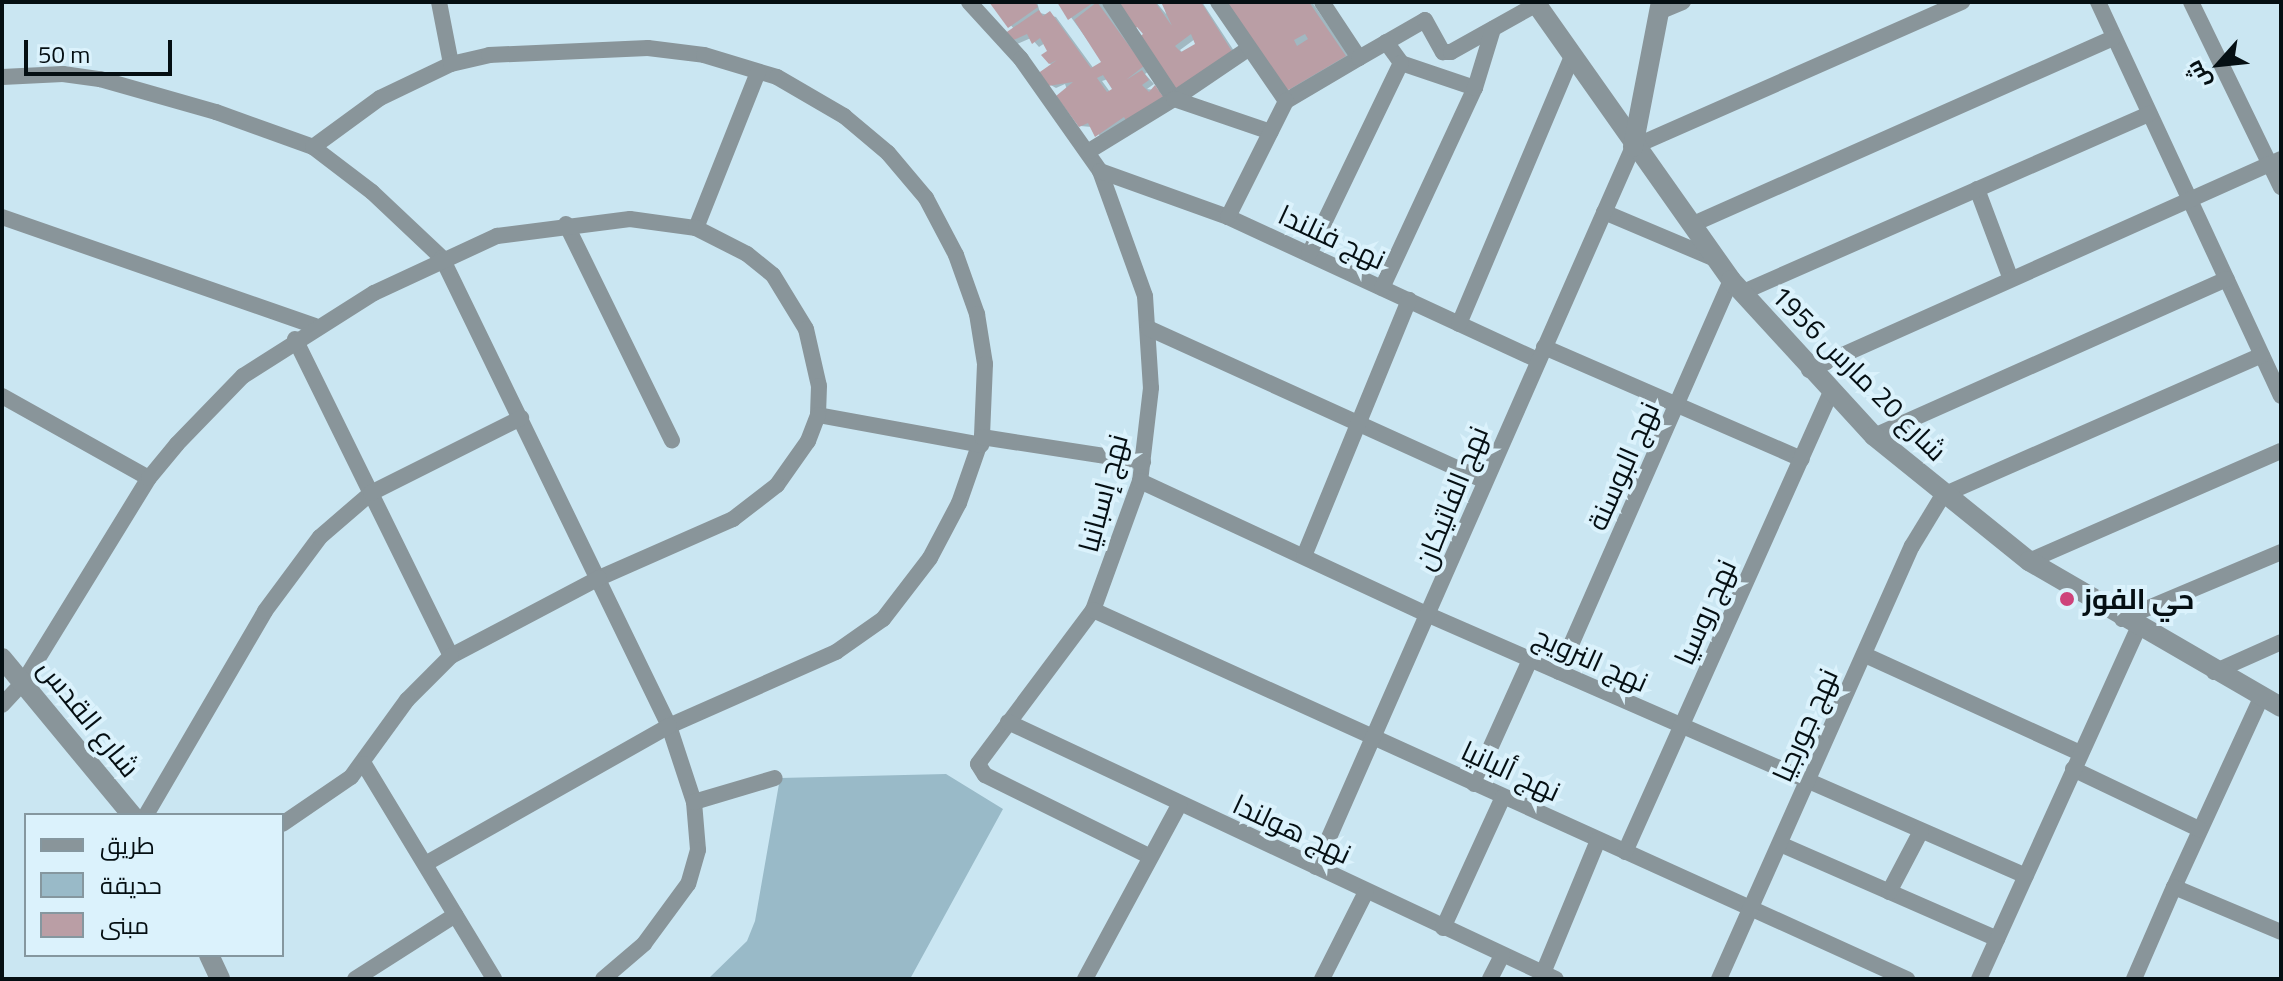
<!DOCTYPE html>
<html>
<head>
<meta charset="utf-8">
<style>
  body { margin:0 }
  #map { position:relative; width:2283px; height:981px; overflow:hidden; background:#cae6f2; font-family:"Titillium Web",Cairo,sans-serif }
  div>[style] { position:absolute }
  .green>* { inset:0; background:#99bac8 }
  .shadow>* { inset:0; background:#0003 }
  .building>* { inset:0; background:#ba9ea5 }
  .minor>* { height:16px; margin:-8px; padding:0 8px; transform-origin:8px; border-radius:8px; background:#89959a }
  .tertiary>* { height:20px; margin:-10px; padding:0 10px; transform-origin:10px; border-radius:10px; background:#89959a }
  .dots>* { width:22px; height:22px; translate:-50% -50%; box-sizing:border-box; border:4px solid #dbf2fc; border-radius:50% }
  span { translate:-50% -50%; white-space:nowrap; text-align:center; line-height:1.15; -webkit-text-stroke:8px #dbf2fc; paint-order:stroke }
  .street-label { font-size:28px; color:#050f13 }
  .poi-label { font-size:28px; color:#050f13; font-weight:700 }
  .left { translate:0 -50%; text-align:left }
  .frame { position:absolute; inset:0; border:4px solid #050f13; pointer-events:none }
  .legend { position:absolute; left:24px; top:813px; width:260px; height:144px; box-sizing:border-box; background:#dbf2fc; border:2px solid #85979f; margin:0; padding:10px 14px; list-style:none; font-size:24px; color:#050f13 }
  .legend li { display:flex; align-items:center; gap:16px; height:40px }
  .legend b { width:40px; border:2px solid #85979f }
  .north { position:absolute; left:2179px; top:24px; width:80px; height:80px; -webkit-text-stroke:6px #dbf2fc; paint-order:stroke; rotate:243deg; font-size:22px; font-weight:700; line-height:32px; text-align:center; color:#050f13 }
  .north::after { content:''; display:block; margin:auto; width:28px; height:36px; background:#050f13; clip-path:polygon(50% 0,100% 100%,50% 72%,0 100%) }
  .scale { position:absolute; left:24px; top:40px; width:148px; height:36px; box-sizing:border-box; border:4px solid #050f13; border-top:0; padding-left:10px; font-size:24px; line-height:28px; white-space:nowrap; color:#050f13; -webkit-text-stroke:6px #dbf2fc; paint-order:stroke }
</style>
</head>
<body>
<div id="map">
  <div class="green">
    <i style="clip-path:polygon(946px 774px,1003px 809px,910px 979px,708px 979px,747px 941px,755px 921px,780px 778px)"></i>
  </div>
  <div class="shadow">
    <i style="clip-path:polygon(evenodd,991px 2px,1037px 2px,1040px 13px,1056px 17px,1094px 69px,1104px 63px,1060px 2px,1102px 2px,1149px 71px,1145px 74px,1154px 84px,1147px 89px,1162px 91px,1103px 139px,1092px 127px,1080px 126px,1065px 84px,1056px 88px,1049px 84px,1052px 66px,1044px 56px,1050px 51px,1045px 43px,1039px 47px,1031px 38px,1015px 45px,1008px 41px,1014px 29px,991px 2px,1108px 79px,1115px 89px,1110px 92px,1102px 81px,1108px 79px)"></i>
    <i style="clip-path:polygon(evenodd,1116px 2px,1156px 2px,1166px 14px,1164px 2px,1202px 2px,1238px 57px,1181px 95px,1143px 31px,1116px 2px,1195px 39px,1198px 44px,1183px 53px,1180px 50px,1195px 39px)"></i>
    <i style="clip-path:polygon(1227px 2px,1312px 2px,1352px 60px,1293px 94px)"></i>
  </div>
  <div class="building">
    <i style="clip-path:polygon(989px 2px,1035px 2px,1038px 7px,1008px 28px)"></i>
    <i style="clip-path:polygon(1057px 2px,1094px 2px,1068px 20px)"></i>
    <i style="clip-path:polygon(evenodd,1097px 2px,1144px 66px,1126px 80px,1142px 70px,1149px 80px,1142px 85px,1149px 92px,1155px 85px,1164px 98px,1128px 124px,1124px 117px,1095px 137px,1088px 123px,1079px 127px,1056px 96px,1073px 82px,1048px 86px,1037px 74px,1057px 60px,1049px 64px,1041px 55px,1047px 51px,1040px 38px,1032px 44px,1027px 34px,1007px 43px,1001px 36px,1039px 10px,1043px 16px,1050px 11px,1091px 68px,1101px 62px,1074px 20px,1097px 2px,1103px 75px,1112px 89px,1107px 92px,1097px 78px,1103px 75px)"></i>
    <i style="clip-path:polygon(evenodd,1116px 2px,1155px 2px,1172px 26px,1161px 2px,1201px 2px,1233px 53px,1173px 93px,1137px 39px,1143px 34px,1137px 27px,1132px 31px,1116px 2px,1191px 34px,1195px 44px,1181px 52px,1175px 46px,1191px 34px)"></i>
    <i style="clip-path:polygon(evenodd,1224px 2px,1309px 2px,1346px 56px,1285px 92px,1224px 2px,1305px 34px,1308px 39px,1297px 46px,1294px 40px,1305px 34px)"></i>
  </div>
  <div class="minor">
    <i style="left:439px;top:2px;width:63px;rotate:79deg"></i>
    <i style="left:969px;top:2px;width:77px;rotate:47.6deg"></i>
    <i style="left:1021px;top:59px;width:137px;rotate:54.8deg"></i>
    <i style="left:1100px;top:171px;width:133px;rotate:70.2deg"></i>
    <i style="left:1145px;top:296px;width:92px;rotate:86.3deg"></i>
    <i style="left:1151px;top:388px;width:94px;rotate:96.7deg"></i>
    <i style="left:1140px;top:481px;width:137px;rotate:110deg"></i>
    <i style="left:1093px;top:610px;width:192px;rotate:126.8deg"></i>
    <i style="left:978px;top:764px;width:13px;rotate:58deg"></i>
    <i style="left:985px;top:775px;width:183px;rotate:26.3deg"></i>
    <i style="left:1110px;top:2px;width:116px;rotate:56.6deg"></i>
    <i style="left:1174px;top:99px;width:89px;rotate:-34deg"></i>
    <i style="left:1218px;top:2px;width:120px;rotate:55.5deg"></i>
    <i style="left:1286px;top:101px;width:85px;rotate:-30.5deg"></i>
    <i style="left:1322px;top:2px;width:67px;rotate:56.5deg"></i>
    <i style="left:1359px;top:58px;width:76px;rotate:-29.9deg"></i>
    <i style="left:1425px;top:20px;width:37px;rotate:61deg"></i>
    <i style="left:1443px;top:52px;width:8px"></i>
    <i style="left:1451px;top:52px;width:98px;rotate:-29.2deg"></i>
    <i style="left:2098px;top:2px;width:434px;rotate:65.1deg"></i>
    <i style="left:2191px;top:2px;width:206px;rotate:64.1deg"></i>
    <i style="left:1659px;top:12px;width:26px;rotate:-23deg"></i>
    <i style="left:1386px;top:42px;width:26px;rotate:54deg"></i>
    <i style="left:1401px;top:63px;width:78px;rotate:18.7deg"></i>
    <i style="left:2px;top:77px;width:61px;rotate:-2.8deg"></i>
    <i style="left:63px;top:74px;width:37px;rotate:8deg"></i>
    <i style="left:100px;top:79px;width:121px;rotate:15.9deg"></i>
    <i style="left:216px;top:112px;width:103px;rotate:19.8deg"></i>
    <i style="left:313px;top:147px;width:74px;rotate:37.3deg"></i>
    <i style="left:372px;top:192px;width:96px;rotate:43.3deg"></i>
    <i style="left:442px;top:258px;width:520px;rotate:64.12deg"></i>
    <i style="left:669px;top:726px;width:80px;rotate:71.8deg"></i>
    <i style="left:694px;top:802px;width:48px;rotate:85.2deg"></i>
    <i style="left:698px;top:850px;width:35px;rotate:106deg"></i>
    <i style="left:688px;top:884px;width:74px;rotate:126.3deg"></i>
    <i style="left:644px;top:944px;width:54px;rotate:139.5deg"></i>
    <i style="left:313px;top:147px;width:83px;rotate:-36.2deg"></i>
    <i style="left:380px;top:98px;width:79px;rotate:-25.6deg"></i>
    <i style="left:451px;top:64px;width:39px;rotate:-13deg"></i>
    <i style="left:489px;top:55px;width:159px;rotate:-2.5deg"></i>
    <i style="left:648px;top:48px;width:56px;rotate:7.1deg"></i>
    <i style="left:704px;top:55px;width:76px;rotate:16.8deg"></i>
    <i style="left:777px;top:77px;width:78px;rotate:30.2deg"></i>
    <i style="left:844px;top:116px;width:57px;rotate:40.1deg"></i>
    <i style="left:888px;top:153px;width:59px;rotate:49.8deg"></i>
    <i style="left:926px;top:198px;width:64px;rotate:62.2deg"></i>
    <i style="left:956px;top:255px;width:63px;rotate:70.4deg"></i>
    <i style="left:977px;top:314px;width:51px;rotate:80.9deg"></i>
    <i style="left:985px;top:364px;width:73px;rotate:92.4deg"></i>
    <i style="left:982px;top:437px;width:70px;rotate:109.2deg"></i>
    <i style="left:959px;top:503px;width:62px;rotate:117.8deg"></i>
    <i style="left:930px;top:558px;width:77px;rotate:127.6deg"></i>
    <i style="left:883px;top:619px;width:57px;rotate:144.9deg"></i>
    <i style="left:836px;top:652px;width:183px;rotate:156.1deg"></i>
    <i style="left:669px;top:726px;width:280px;rotate:150.5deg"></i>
    <i style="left:1089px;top:151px;width:100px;rotate:-31.5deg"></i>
    <i style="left:1174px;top:99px;width:102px;rotate:18.8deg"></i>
    <i style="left:1100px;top:171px;width:136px;rotate:19.8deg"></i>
    <i style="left:1228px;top:217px;width:341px;rotate:24.8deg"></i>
    <i style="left:1977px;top:189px;width:94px;rotate:69.4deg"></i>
    <i style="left:1604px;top:212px;width:121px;rotate:22.9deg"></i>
    <i style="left:2px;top:217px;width:331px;rotate:19.2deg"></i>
    <i style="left:1228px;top:217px;width:130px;rotate:-63.4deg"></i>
    <i style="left:566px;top:224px;width:241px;rotate:63.9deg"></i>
    <i style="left:1691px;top:225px;width:462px;rotate:-23.9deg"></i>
    <i style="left:696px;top:228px;width:168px;rotate:-68.3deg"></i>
    <i style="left:1309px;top:254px;width:212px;rotate:-64.3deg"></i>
    <i style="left:1382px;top:288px;width:221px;rotate:-65.1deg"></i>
    <i style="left:1475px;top:88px;width:62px;rotate:-73deg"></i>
    <i style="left:1741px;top:293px;width:446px;rotate:-23.7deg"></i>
    <i style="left:1459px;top:324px;width:291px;rotate:-67.1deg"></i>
    <i style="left:1148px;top:328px;width:370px;rotate:24.4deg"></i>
    <i style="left:295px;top:339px;width:353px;rotate:63.8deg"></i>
    <i style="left:1544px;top:347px;width:281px;rotate:23.5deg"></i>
    <i style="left:1809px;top:370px;width:517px;rotate:-24.09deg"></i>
    <i style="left:2px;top:396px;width:168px;rotate:29.2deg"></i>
    <i style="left:818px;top:415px;width:166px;rotate:10.4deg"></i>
    <i style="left:1874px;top:436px;width:386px;rotate:-24deg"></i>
    <i style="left:982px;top:437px;width:163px;rotate:8.8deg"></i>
    <i style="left:1140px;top:481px;width:321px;rotate:24.9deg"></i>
    <i style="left:1431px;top:616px;width:649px;rotate:23.6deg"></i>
    <i style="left:1304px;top:556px;width:277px;rotate:-67.7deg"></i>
    <i style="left:2029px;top:561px;width:275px;rotate:-23.6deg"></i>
    <i style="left:1093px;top:610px;width:894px;rotate:24.39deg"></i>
    <i style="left:2122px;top:619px;width:173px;rotate:-22.8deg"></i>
    <i style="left:1865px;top:655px;width:236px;rotate:24.5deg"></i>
    <i style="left:1559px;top:672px;width:428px;rotate:-66.3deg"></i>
    <i style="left:2214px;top:672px;width:73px;rotate:-24.1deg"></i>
    <i style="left:2261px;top:698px;width:208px;rotate:114.7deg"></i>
    <i style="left:2174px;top:887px;width:116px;rotate:22.8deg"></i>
    <i style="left:2px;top:705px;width:33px;rotate:-47deg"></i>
    <i style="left:24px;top:681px;width:238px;rotate:-58.4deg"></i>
    <i style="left:149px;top:478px;width:44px;rotate:-50.5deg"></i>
    <i style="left:177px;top:444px;width:95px;rotate:-45.9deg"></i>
    <i style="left:243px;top:376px;width:155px;rotate:-32.4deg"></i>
    <i style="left:374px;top:293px;width:136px;rotate:-24.9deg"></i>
    <i style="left:497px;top:236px;width:134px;rotate:-7.3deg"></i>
    <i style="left:630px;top:219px;width:67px;rotate:7.8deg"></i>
    <i style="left:696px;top:228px;width:57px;rotate:27deg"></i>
    <i style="left:747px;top:254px;width:33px;rotate:39deg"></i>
    <i style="left:773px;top:275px;width:63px;rotate:58.6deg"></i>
    <i style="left:806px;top:329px;width:58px;rotate:77.2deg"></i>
    <i style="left:819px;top:386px;width:29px;rotate:92deg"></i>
    <i style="left:818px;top:415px;width:28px;rotate:111deg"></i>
    <i style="left:808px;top:441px;width:54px;rotate:125.2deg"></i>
    <i style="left:777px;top:485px;width:56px;rotate:142.3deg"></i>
    <i style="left:733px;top:519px;width:146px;rotate:156.2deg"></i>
    <i style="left:599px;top:578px;width:167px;rotate:152.2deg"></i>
    <i style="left:451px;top:656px;width:62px;rotate:135deg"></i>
    <i style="left:407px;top:700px;width:95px;rotate:126deg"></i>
    <i style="left:351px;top:777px;width:83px;rotate:145.7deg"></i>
    <i style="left:1008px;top:722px;width:605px;rotate:25.13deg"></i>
    <i style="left:364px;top:764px;width:251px;rotate:58.8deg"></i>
    <i style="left:2073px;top:769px;width:140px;rotate:25.5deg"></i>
    <i style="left:1474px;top:784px;width:136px;rotate:-65.7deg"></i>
    <i style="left:694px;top:802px;width:84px;rotate:-16.5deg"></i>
    <i style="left:146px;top:815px;width:236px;rotate:-59.7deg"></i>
    <i style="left:265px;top:611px;width:92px;rotate:-53.4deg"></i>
    <i style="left:320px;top:537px;width:67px;rotate:-40.8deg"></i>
    <i style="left:371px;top:493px;width:168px;rotate:-26.6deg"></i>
    <i style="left:1780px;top:844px;width:237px;rotate:23.6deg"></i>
    <i style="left:1625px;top:852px;width:504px;rotate:-65.88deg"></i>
    <i style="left:1316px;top:867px;width:787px;rotate:-66.24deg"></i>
    <i style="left:1633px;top:147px;width:360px;rotate:-23.8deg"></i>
    <i style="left:1889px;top:892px;width:69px;rotate:-62.3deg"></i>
    <i style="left:1443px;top:928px;width:144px;rotate:-65.4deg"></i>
    <i style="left:1543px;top:973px;width:144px;rotate:-67.5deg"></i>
    <i style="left:355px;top:979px;width:119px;rotate:-32.6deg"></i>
    <i style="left:1085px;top:979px;width:198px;rotate:-61.6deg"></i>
    <i style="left:1322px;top:979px;width:97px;rotate:-63.2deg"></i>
    <i style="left:1490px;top:979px;width:27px;rotate:-63deg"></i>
    <i style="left:1719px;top:979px;width:474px;rotate:-66deg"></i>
    <i style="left:1912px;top:546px;width:60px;rotate:-58.7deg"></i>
    <i style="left:1943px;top:495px;width:348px;rotate:-23.7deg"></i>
    <i style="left:1979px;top:979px;width:385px;rotate:-65.6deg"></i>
    <i style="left:2134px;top:979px;width:100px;rotate:-66.5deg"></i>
  </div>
  <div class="tertiary">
    <i style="left:1535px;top:2px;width:340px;rotate:54.8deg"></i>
    <i style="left:1731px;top:280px;width:212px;rotate:47.5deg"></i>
    <i style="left:1874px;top:436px;width:199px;rotate:38.9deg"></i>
    <i style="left:2029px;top:561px;width:291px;rotate:30.1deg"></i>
    <i style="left:1633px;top:147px;width:148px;rotate:-79.1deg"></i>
    <i style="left:2px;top:658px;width:204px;rotate:50.4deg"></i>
    <i style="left:209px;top:955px;width:26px;rotate:65deg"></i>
  </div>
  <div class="dots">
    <i style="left:2067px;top:599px;background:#ce437b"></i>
  </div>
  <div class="street-label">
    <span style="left:1332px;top:237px;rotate:25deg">نهج فنلندا</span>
    <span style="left:1859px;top:373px;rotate:45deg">شارع 20 مارس 1956</span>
    <span style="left:1623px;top:466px;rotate:-66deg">نهج البوسنة</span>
    <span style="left:1103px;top:493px;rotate:-75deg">نهج إسبانيا</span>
    <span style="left:1451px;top:498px;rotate:-68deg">نهج الفاتيكان</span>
    <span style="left:1705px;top:612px;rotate:-66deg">نهج روسيا</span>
    <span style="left:1591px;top:659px;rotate:24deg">نهج النرويج</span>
    <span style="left:89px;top:718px;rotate:51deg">شارع القدس</span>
    <span style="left:1805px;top:725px;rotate:-66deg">نهج جورجيا</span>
    <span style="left:1511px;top:771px;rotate:25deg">نهج ألبانيا</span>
    <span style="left:1292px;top:829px;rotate:25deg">نهج هولندا</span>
  </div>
  <div class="poi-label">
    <span class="left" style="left:2083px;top:599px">حي الفوز</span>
  </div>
  <div class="frame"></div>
  <ul class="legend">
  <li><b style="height:10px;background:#89959a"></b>طريق</li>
  <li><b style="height:22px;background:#99bac8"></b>حديقة</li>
  <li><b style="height:22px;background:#ba9ea5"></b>مبنى</li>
  </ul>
  <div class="north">ش</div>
  <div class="scale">50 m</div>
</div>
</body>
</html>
